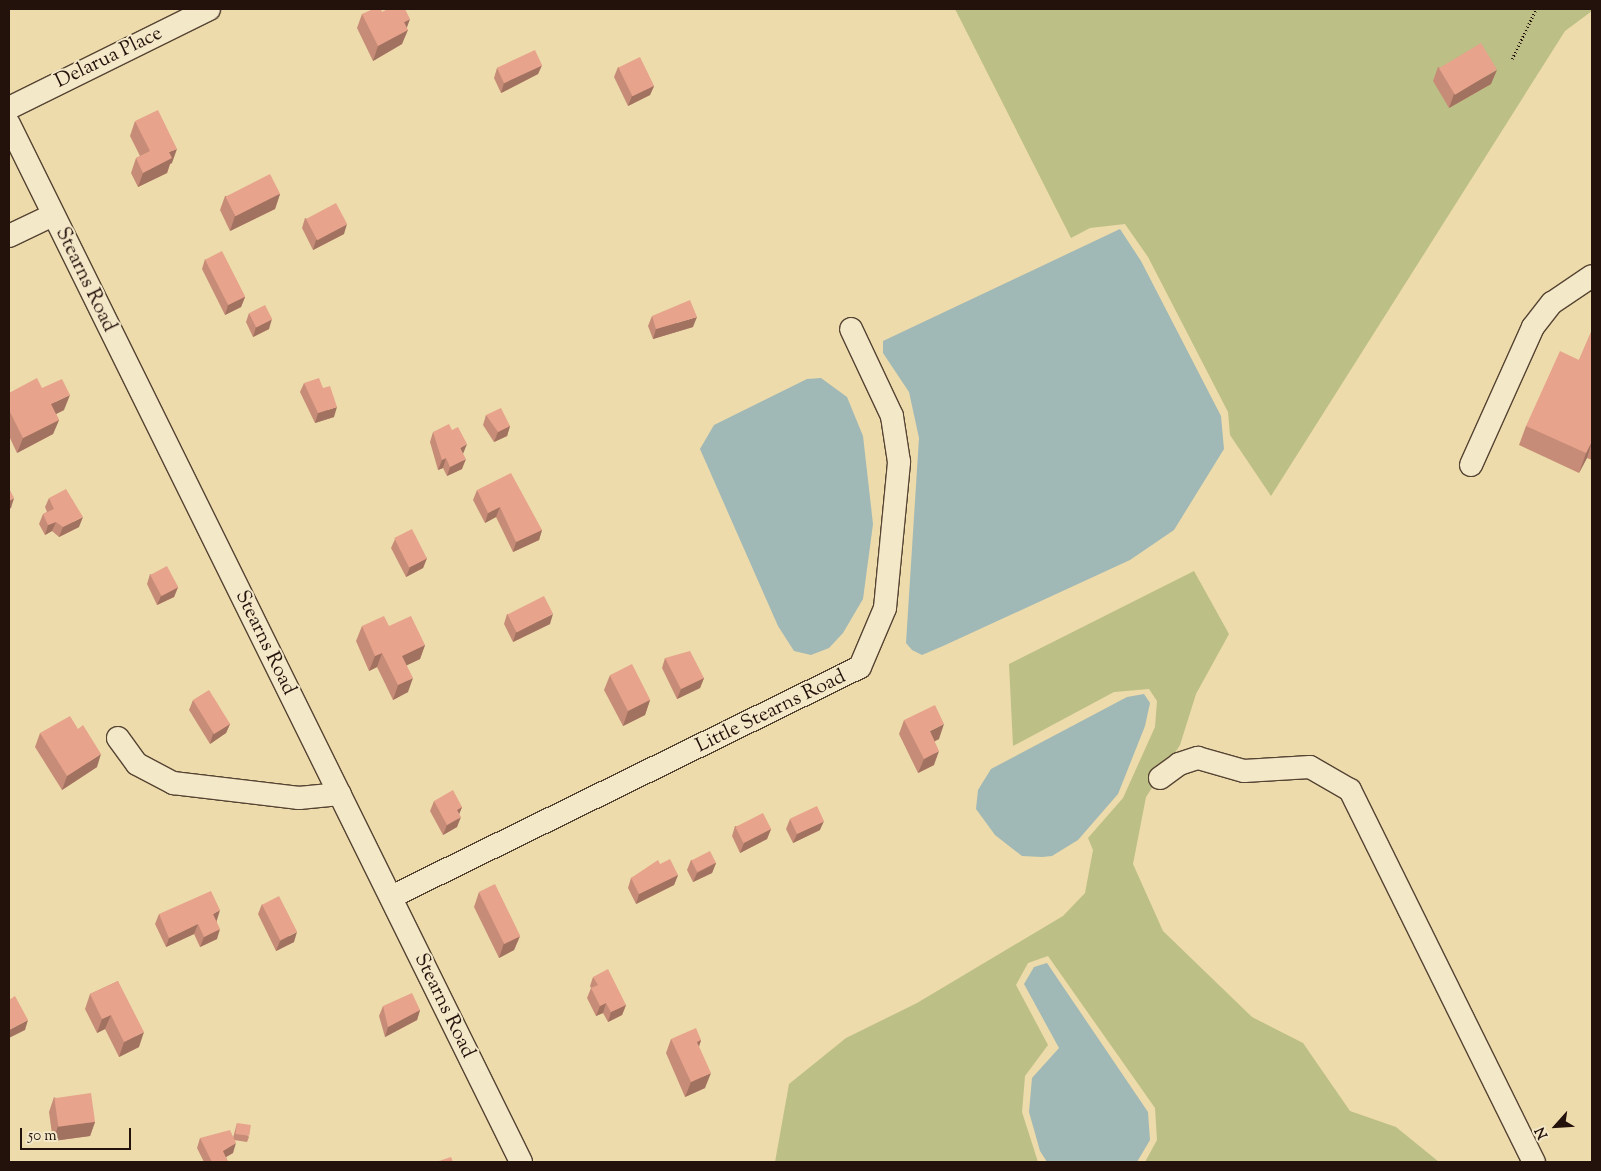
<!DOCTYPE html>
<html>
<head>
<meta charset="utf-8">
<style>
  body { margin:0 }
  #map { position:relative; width:1601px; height:1171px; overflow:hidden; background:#eddbab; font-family:"Sorts Mill Goudy",serif }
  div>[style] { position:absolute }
  .green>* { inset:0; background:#bcbf86 }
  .water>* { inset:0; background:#a0b8b6 }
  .path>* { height:2.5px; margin-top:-1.25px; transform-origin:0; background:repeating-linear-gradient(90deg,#23110b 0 1px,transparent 0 3.5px) }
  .roads { filter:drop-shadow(1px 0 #564433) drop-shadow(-1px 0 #564433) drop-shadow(0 1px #564433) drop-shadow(0 -1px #564433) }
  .minor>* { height:22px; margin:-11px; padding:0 11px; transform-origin:11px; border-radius:11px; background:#f3e8c8 }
  .wall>* { inset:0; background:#c78c78 }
  .shaded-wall>* { inset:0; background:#a27261 }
  .building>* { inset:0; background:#e7a38b; transform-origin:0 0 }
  span { translate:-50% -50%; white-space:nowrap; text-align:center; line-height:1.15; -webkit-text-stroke:4px #f3e8c8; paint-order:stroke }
  .street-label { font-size:20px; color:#23110b }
  .frame { position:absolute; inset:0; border:10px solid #23110b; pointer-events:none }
  .north { position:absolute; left:1531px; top:1101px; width:50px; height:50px; -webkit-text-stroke:4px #f3e8c8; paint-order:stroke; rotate:244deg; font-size:14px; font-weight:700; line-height:20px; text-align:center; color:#23110b }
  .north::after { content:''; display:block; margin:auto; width:18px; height:22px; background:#23110b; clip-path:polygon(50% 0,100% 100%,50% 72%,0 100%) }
  .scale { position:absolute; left:20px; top:1128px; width:111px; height:22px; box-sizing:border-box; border:2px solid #23110b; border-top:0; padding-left:6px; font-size:15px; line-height:18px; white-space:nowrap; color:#23110b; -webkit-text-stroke:4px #f3e8c8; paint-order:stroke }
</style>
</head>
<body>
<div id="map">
  <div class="green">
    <i style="clip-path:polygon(955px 9px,1592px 9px,1592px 11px,1565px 31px,1271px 496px,1230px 435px,1228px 412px,1148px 257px,1125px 224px,1090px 228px,1071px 238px)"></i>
    <i style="clip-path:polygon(1194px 571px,1229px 634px,1196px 694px,1180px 745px,1146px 797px,1133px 864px,1163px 931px,1252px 1017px,1303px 1043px,1350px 1111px,1396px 1127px,1439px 1162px,1145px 1162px,1157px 1140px,1155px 1108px,1048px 956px,1028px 963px,1016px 985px,1048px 1045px,1025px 1076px,1022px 1112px,1038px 1162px,775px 1162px,789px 1084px,846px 1038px,917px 1003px,1063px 916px,1085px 893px,1093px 850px,1088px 838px,1123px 798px,1155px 727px,1157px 701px,1149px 689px,1114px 692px,1013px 746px,1009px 664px)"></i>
  </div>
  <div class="water">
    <i style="clip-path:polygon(1120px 229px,1141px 261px,1221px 416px,1224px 449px,1174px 530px,1130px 560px,943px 646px,922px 655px,912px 650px,906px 643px,907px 627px,919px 438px,909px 392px,883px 353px,883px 341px)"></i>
    <i style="clip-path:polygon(821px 378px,847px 397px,863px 436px,873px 524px,863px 599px,843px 633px,829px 648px,811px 655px,794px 651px,778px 626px,700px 449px,714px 425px,807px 379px)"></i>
    <i style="clip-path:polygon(1144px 694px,1150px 703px,1145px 726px,1118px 794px,1078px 840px,1052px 856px,1042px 857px,1022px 856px,995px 835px,976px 809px,978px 790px,991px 769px,1127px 697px)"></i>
    <i style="clip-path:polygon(1047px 963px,1148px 1112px,1150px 1140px,1137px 1162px,1047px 1162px,1040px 1151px,1029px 1112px,1032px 1078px,1059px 1048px,1024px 984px,1034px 967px)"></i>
  </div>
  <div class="path">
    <i style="left:1512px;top:59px;width:55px;rotate:-64.4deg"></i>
  </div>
  <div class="roads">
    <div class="minor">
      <i style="left:9px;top:108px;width:223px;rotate:-26.3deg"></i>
      <i style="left:9px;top:124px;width:1157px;rotate:63.74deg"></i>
      <i style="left:9px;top:236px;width:49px;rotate:-25.5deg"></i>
      <i style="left:1471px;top:465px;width:151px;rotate:-65.8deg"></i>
      <i style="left:1533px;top:327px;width:31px;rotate:-52deg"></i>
      <i style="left:1552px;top:303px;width:48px;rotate:-34deg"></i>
      <i style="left:118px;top:738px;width:32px;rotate:54deg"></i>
      <i style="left:137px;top:764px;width:41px;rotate:27.8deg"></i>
      <i style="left:173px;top:783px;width:127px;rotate:6.8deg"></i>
      <i style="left:299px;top:798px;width:41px;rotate:-5.6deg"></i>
      <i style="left:1160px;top:778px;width:24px;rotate:-36deg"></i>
      <i style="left:1179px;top:764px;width:20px;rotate:-18deg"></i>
      <i style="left:1198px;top:758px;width:48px;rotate:15.8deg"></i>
      <i style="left:1244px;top:771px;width:66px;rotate:-3.5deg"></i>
      <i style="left:1310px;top:767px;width:46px;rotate:29.9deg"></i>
      <i style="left:1350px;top:790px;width:415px;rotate:63.7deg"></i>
      <i style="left:391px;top:897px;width:522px;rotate:-26.12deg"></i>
      <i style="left:860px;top:667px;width:64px;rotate:-67deg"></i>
      <i style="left:885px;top:608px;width:147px;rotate:-84.5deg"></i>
      <i style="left:899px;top:462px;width:47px;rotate:-98.7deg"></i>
      <i style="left:892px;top:416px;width:96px;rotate:-115.2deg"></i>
    </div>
  </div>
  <div class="wall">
    <i style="clip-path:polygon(382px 12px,407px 28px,402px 44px,373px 61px,357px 28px,362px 14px)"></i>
    <i style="clip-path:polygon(542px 65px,538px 74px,501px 93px,494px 78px,497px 68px)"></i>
    <i style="clip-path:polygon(618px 67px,654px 86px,650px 95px,628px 106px,614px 77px)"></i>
    <i style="clip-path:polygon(1438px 67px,1491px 84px,1449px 108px,1433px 81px)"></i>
    <i style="clip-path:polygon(135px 121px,172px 163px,170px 164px,167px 173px,138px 187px,131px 173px,136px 158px,140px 156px,130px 136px)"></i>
    <i style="clip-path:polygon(280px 194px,275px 209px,230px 231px,220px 210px,225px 196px)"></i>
    <i style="clip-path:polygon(305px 218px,344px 234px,313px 250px,302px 228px)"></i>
    <i style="clip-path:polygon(205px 259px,245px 297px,241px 307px,225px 315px,202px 269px)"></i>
    <i style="clip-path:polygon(249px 313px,269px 329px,253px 337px,246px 322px)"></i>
    <i style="clip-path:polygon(652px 316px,693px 327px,653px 339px,648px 326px)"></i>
    <i style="clip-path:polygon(1592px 330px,1592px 460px,1587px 458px,1579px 473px,1519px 445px,1526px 426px,1579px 360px)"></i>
    <i style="clip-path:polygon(304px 383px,334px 417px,315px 423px,300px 392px)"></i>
    <i style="clip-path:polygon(42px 388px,64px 410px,56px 414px,59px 420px,53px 434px,17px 453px,9px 436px,9px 393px)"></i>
    <i style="clip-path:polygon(486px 415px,510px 426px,507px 436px,494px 442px,483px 425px)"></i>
    <i style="clip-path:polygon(433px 432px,463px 454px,462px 469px,447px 476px,443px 468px,438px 470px,430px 442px)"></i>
    <i style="clip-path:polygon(477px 490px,542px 530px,539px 540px,513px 552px,496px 517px,485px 523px,473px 500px)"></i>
    <i style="clip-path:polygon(49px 498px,79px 527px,59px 537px,52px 531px,45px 535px,39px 524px,43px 514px,47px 512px,45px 507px)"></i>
    <i style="clip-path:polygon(395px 539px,427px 558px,423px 568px,406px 577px,391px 548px)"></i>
    <i style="clip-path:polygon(150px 574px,178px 587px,174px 597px,157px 605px,147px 584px)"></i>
    <i style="clip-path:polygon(507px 614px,550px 624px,513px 642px,504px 624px)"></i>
    <i style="clip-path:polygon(362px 626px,425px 645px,420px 659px,407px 665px,408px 692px,393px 700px,377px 667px,369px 671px,356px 641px)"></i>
    <i style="clip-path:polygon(665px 658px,704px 678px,700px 688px,677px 699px,662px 668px)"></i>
    <i style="clip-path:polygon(610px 675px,650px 700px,645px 715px,623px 726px,604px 690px)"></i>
    <i style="clip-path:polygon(193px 700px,230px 724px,226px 733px,210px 744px,189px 710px)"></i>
    <i style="clip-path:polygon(904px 720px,939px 739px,935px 741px,934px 765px,918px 773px,899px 734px)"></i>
    <i style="clip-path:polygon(40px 733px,97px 767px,62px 790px,35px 747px)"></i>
    <i style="clip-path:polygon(434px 801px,462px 807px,459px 814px,457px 827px,443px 835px,430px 811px)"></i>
    <i style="clip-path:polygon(790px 819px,820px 830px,793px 843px,786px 829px)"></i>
    <i style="clip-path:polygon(735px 826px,771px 829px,767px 839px,740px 853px,732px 836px)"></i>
    <i style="clip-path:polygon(691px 860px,716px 863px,712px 873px,693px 882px,687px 870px)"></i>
    <i style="clip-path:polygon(660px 864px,678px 875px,674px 885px,636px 904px,628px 888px,631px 878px)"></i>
    <i style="clip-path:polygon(479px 892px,520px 936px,514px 950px,499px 958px,474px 907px)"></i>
    <i style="clip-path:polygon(262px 904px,294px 942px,276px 951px,258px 914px)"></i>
    <i style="clip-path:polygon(159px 914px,217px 920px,217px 939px,200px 947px,194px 934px,166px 947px,155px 924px)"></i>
    <i style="clip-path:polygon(593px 977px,626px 1005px,622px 1015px,608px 1022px,603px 1013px,596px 1016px,587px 998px,591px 988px,590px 986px)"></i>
    <i style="clip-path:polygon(118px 981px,139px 1047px,119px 1057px,105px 1029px,97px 1033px,85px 1009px,90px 994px)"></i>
    <i style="clip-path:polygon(383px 1006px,420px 1010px,417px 1020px,385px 1037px,379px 1016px)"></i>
    <i style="clip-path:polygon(671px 1039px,701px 1040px,699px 1047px,705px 1088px,685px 1097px,666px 1053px)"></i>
    <i style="clip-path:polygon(54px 1097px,95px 1122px,90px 1136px,53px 1141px,49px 1112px)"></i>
    <i style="clip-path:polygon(237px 1123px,249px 1137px,247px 1142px,234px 1140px,233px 1153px,226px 1157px,228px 1162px,204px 1162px,197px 1148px,200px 1138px,233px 1138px)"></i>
  </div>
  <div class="shaded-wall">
    <i style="clip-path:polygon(410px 19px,406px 30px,408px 30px,402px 44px,373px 61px,378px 46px,404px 22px)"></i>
    <i style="clip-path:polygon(542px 65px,538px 74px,501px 93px,504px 83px)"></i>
    <i style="clip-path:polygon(1497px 70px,1491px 84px,1449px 108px,1454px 94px)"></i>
    <i style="clip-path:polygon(654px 86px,650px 95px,628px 106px,632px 96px)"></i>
    <i style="clip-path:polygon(177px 149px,172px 163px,170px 164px,167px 173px,138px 187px,143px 173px,169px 152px)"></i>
    <i style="clip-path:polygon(280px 194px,275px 209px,230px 231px,235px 216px)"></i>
    <i style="clip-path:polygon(347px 224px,344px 234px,313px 250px,316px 240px)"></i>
    <i style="clip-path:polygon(245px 297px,241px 307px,225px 315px,228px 305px)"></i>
    <i style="clip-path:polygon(697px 317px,693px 327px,653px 339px,656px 329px)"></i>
    <i style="clip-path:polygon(272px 319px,269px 329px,253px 337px,256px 327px)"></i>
    <i style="clip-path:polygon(70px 395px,64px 410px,46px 419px,51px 404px)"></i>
    <i style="clip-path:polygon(337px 407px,334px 417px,315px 423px,318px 413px)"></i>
    <i style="clip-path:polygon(59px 420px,53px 434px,17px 453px,23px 438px)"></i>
    <i style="clip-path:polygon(510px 426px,507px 436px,494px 442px,498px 432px)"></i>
    <i style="clip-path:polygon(1592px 442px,1587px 458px,1579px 473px,1586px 453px)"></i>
    <i style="clip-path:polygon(467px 444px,463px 454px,460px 448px)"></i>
    <i style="clip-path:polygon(446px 458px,443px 468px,438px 470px,442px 460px)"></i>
    <i style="clip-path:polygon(466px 459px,462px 469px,447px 476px,450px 467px)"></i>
    <i style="clip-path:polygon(14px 498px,11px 508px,9px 509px,9px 501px)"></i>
    <i style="clip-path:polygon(500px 507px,496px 517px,485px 523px,488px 513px)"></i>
    <i style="clip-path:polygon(83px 517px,79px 527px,59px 537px,63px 527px)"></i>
    <i style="clip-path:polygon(56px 522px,52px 531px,45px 535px,48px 525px)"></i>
    <i style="clip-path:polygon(542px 530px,539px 540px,513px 552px,516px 542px)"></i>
    <i style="clip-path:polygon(427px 558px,423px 568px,406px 577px,410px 567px)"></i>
    <i style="clip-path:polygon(178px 587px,174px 597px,157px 605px,161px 596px)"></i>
    <i style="clip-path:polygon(553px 614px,550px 624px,513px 642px,516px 632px)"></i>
    <i style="clip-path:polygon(425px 645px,420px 659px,397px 670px,402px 656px)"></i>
    <i style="clip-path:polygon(382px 653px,377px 667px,369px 671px,375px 656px)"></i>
    <i style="clip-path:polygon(413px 678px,408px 692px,393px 700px,398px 685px)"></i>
    <i style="clip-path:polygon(704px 678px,700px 688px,677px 699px,681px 689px)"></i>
    <i style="clip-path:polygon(650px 700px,645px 715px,623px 726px,628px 711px)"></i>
    <i style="clip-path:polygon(230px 724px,226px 733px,210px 744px,213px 734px)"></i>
    <i style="clip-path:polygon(944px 724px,939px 739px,925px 746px,930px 731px)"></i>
    <i style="clip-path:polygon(939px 751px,934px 765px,918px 773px,924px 759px)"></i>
    <i style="clip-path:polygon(101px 754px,97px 767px,62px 790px,67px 776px)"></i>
    <i style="clip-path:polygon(462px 807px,458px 817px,457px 810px)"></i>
    <i style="clip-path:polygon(461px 817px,457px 827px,443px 835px,447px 825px)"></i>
    <i style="clip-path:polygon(824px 821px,820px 830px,793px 843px,797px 834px)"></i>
    <i style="clip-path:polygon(771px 829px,767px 839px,740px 853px,744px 843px)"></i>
    <i style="clip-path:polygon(716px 863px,712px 873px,693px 882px,697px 873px)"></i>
    <i style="clip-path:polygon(678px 875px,674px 885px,636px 904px,639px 894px)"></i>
    <i style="clip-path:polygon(220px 910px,217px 920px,209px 924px,213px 914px)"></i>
    <i style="clip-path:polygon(198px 924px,194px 934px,166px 947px,169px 938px)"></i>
    <i style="clip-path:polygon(220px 929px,217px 939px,200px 947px,204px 937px)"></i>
    <i style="clip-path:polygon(297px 932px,294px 942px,276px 951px,280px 941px)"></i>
    <i style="clip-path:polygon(520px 936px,514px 950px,499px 958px,504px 943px)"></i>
    <i style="clip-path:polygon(606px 1003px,603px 1013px,596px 1016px,600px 1006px)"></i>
    <i style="clip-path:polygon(626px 1005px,622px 1015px,608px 1022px,611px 1012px)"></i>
    <i style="clip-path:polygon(420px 1010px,417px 1020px,385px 1037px,388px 1027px)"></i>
    <i style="clip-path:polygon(111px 1015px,105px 1029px,97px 1033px,102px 1019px)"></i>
    <i style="clip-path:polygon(28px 1020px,25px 1030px,9px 1038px,9px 1030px)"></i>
    <i style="clip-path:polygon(144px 1032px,139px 1047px,119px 1057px,124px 1042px)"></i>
    <i style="clip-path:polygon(701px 1040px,696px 1054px,697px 1042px)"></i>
    <i style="clip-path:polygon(711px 1073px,705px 1088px,685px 1097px,691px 1082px)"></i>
    <i style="clip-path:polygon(95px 1122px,90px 1136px,53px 1141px,58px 1126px)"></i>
    <i style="clip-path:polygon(236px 1143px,233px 1153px,219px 1161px,223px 1151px)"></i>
  </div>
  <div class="building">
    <i style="clip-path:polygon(373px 9px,381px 9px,382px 12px,388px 9px,405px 9px,410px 19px,404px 22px,408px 30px,378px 46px,362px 14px)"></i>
    <i style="left:1481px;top:43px;width:31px;height:49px;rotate:59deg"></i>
    <i style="left:535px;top:50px;width:17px;height:42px;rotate:65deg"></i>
    <i style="left:640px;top:57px;width:32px;height:24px;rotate:64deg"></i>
    <i style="clip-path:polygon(158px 110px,177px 149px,169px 152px,172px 158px,143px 173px,136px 158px,150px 151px,135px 121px)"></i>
    <i style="left:270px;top:174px;width:22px;height:50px;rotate:63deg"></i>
    <i style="left:336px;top:203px;width:24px;height:34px;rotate:62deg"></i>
    <i style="left:222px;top:251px;width:51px;height:19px;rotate:63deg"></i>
    <i style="clip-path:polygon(690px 300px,697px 317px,656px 329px,652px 316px)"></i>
    <i style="left:265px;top:305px;width:16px;height:18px;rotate:63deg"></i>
    <i style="clip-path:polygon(1592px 330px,1592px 441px,1586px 453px,1526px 426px,1560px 351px,1579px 360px)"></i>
    <i style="clip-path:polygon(37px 378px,42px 388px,62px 379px,70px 395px,51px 404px,59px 420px,23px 438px,9px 410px,9px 393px)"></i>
    <i style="clip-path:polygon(319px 378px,323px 388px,330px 386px,337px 407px,318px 413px,304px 383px)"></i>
    <i style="clip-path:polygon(501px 408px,510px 426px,498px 432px,486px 415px)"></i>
    <i style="clip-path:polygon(449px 424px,452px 430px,458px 427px,467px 444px,460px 448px,466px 459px,450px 467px,446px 458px,442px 460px,433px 432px)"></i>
    <i style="clip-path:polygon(511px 473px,542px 530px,516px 542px,500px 507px,488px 513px,477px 490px)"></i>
    <i style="clip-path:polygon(9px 488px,14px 498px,9px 501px)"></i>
    <i style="clip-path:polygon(66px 489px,83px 517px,63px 527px,56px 522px,48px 525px,43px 514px,54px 509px,49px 498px)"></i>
    <i style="left:412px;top:529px;width:33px;height:20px;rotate:63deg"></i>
    <i style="left:167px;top:566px;width:24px;height:19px;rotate:62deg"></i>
    <i style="left:544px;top:596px;width:20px;height:41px;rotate:63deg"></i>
    <i style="clip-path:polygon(384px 616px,389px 626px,411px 616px,425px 645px,402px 656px,413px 678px,398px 685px,382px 653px,375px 656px,362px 626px)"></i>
    <i style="clip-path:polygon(690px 651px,704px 678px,681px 689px,665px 658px)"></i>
    <i style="left:632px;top:664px;width:40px;height:25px;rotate:63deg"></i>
    <i style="left:209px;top:690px;width:40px;height:19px;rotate:58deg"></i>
    <i style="clip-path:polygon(935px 705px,944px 724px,930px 731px,939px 751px,924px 759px,904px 720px)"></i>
    <i style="clip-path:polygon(70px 716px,78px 729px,83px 725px,101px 754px,67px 776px,40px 733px)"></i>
    <i style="clip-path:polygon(453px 790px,462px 807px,457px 810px,461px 817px,447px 825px,434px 801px)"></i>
    <i style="left:817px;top:806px;width:17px;height:30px;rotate:65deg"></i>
    <i style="left:763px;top:813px;width:18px;height:31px;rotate:63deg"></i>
    <i style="left:710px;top:851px;width:13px;height:21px;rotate:63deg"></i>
    <i style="clip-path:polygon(670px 859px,678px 875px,639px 894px,631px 878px,658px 860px,660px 864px)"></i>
    <i style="left:495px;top:884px;width:58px;height:18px;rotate:64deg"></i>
    <i style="clip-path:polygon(211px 891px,220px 910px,213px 914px,220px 929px,204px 937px,198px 924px,169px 938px,159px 914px)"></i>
    <i style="left:279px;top:896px;width:40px;height:19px;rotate:63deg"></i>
    <i style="clip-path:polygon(608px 969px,626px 1005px,611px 1012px,606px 1003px,600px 1006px,591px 988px,598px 985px,593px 977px)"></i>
    <i style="clip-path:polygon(118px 981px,144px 1032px,124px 1042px,111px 1015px,102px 1019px,90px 994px)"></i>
    <i style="clip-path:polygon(412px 993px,420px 1010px,388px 1027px,383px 1006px)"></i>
    <i style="clip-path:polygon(15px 996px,28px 1020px,9px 1030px,9px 1000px)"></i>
    <i style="clip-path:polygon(696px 1028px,701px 1040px,697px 1042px,711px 1073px,691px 1082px,671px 1039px)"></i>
    <i style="left:91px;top:1093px;width:29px;height:37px;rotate:82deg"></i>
    <i style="left:237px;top:1123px;width:14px;height:11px;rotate:8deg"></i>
    <i style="clip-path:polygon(230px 1130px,236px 1143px,223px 1151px,228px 1162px,212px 1162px,200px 1138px)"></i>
    <i style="clip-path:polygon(451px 1157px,453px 1162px,440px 1162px,439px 1161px)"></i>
  </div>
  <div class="street-label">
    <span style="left:109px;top:58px;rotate:-26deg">Delarua Place</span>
    <span style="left:85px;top:280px;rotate:64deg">Stearns Road</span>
    <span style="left:265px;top:643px;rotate:64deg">Stearns Road</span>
    <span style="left:771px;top:712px;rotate:-26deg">Little Stearns Road</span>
    <span style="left:444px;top:1006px;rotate:64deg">Stearns Road</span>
  </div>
  <div class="frame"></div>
  <div class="north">N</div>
  <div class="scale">50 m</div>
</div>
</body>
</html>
